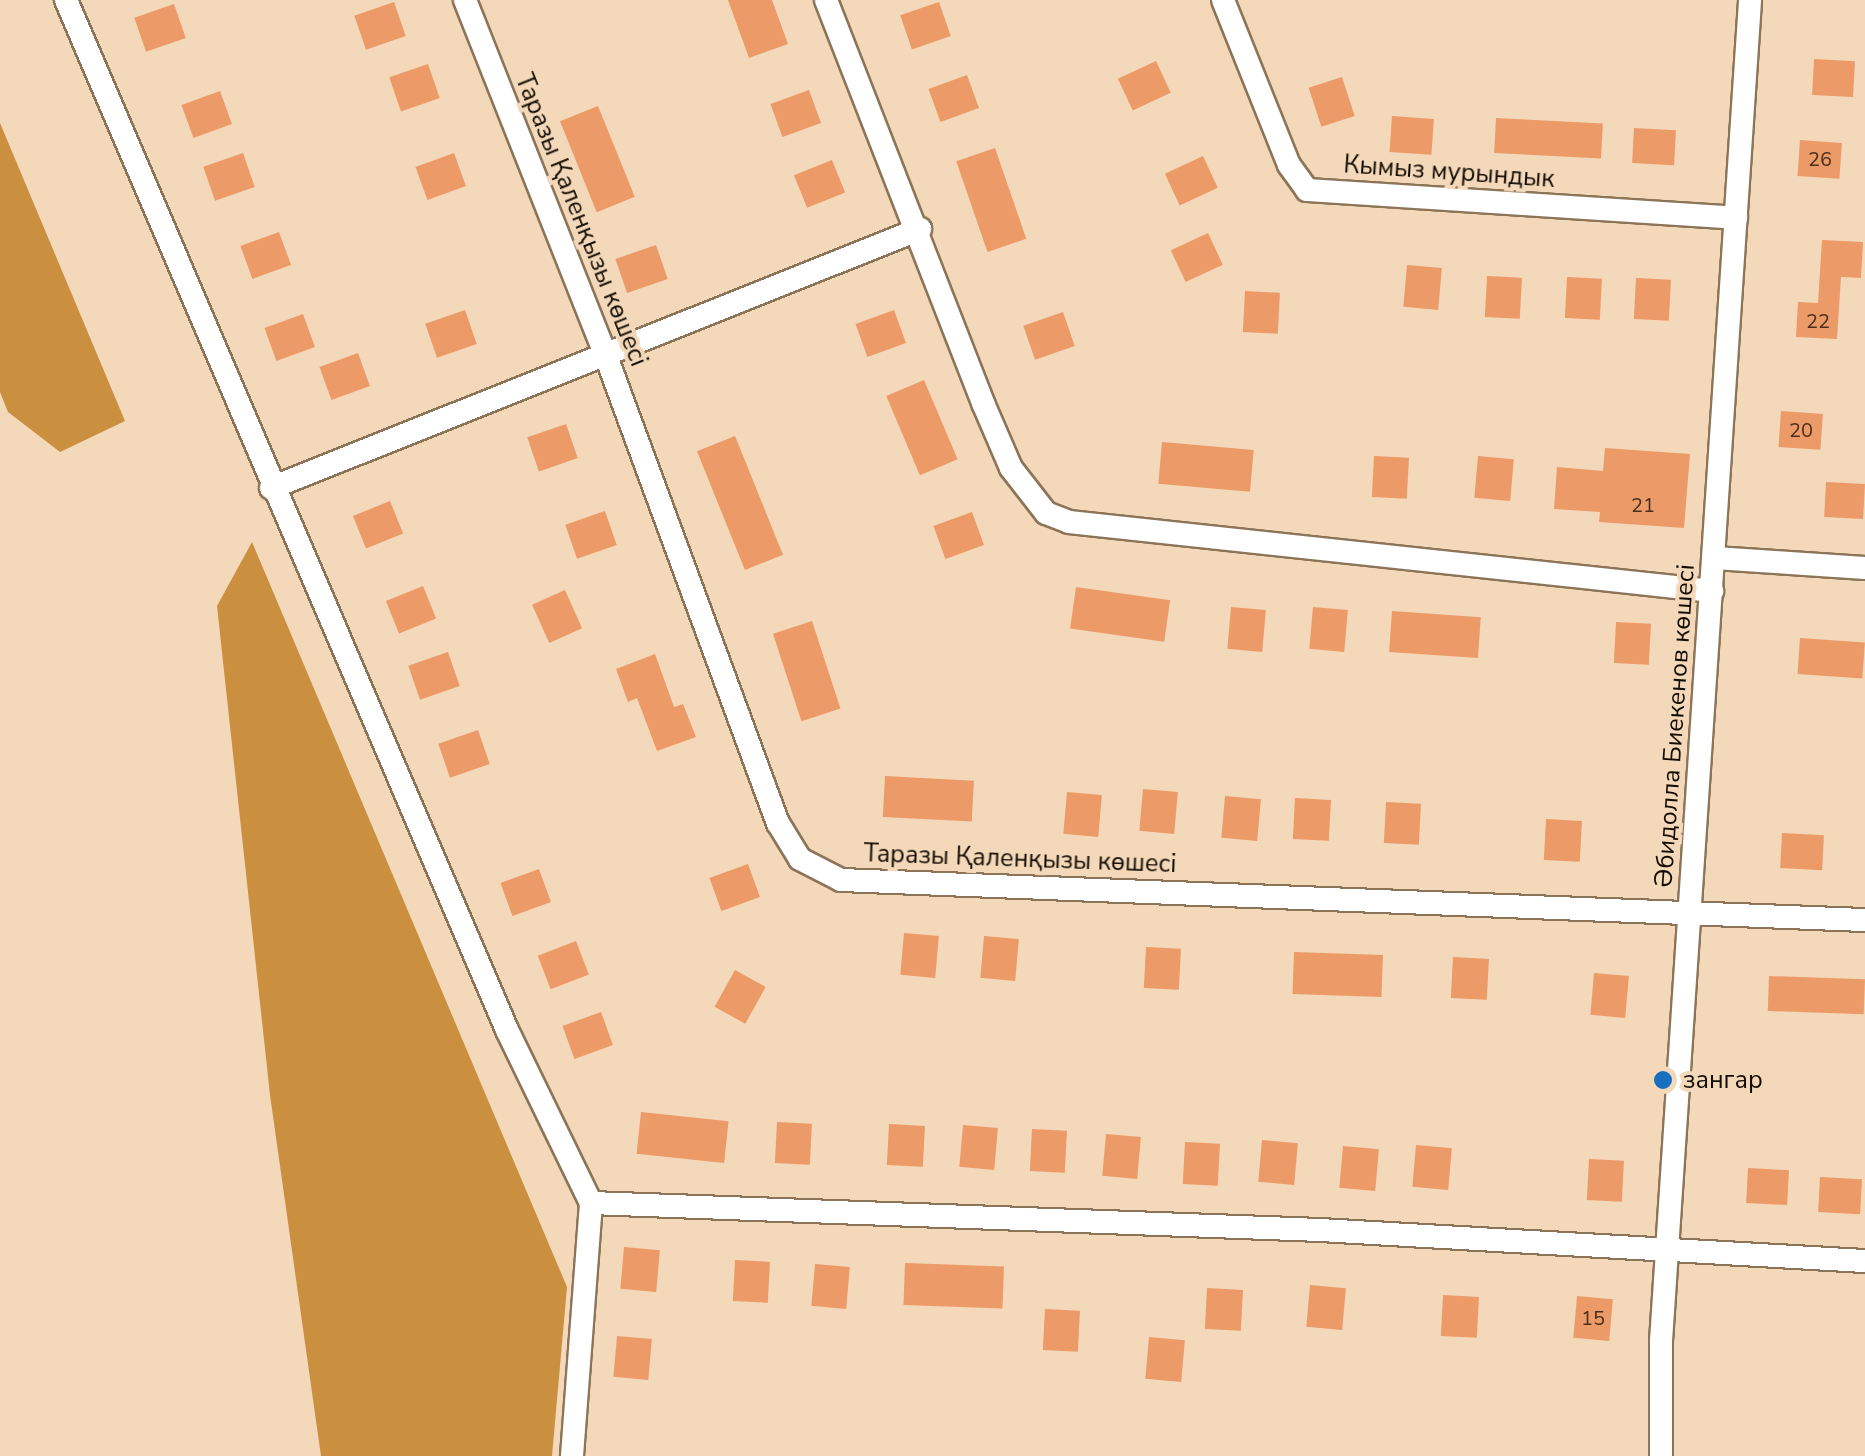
<!DOCTYPE html>
<html>
<head>
<meta charset="utf-8">
<style>
  body { margin:0 }
  #map { position:relative; width:1865px; height:1456px; overflow:hidden; background:#f3d8b9; font-family:"Nunito Sans",sans-serif }
  div>[style] { position:absolute }
  .forest>* { inset:0; background:#cb8f40 }
  .building>* { inset:0; background:#ed9a69; transform-origin:0 0 }
  .roads { filter:drop-shadow(2px 0 #8c7458) drop-shadow(-2px 0 #8c7458) drop-shadow(0 2px #8c7458) drop-shadow(0 -2px #8c7458) }
  .street>* { height:22px; margin:-11px; padding:0 11px; transform-origin:11px; border-radius:11px; background:#fff }
  .dots>* { width:28px; height:28px; translate:-50% -50%; box-sizing:border-box; border:5px solid #f3d8b9; border-radius:50% }
  span { translate:-50% -50%; white-space:nowrap; text-align:center; line-height:1.15; -webkit-text-stroke:8px #f3d8b9; paint-order:stroke }
  .number-label { font-size:20px; color:#4a301c }
  .number-label span { -webkit-text-stroke-width:0 }
  .street-label { font-size:25px; color:#140c03 }
  .poi-label { font-size:25px; color:#140c03 }
  .left { translate:0 -50%; text-align:left }
</style>
</head>
<body>
<div id="map">
  <div class="forest">
    <i style="clip-path:polygon(0 123px,125px 421px,60px 452px,8px 412px,0 392px)"></i>
    <i style="clip-path:polygon(252px 542px,567px 1287px,552px 1456px,321px 1456px,270px 1095px,217px 606px)"></i>
  </div>
  <div class="building">
    <i style="clip-path:polygon(728px 0,772px 0,788px 44px,749px 58px)"></i>
    <i style="left:394px;top:2px;width:36px;height:42px;rotate:71deg"></i>
    <i style="left:939px;top:2px;width:36px;height:41px;rotate:71deg"></i>
    <i style="left:174px;top:4px;width:36px;height:42px;rotate:71deg"></i>
    <i style="left:1814px;top:59px;width:41px;height:36px;rotate:3deg"></i>
    <i style="left:1156px;top:61px;width:35px;height:42px;rotate:65deg"></i>
    <i style="left:428px;top:64px;width:36px;height:41px;rotate:71deg"></i>
    <i style="left:967px;top:75px;width:35px;height:41px;rotate:70deg"></i>
    <i style="left:1342px;top:77px;width:41px;height:35px;rotate:72deg"></i>
    <i style="left:809px;top:90px;width:35px;height:41px;rotate:70deg"></i>
    <i style="left:220px;top:91px;width:35px;height:41px;rotate:70deg"></i>
    <i style="left:598px;top:106px;width:98px;height:41px;rotate:68deg"></i>
    <i style="left:1392px;top:116px;width:42px;height:36px;rotate:4deg"></i>
    <i style="left:1496px;top:118px;width:107px;height:35px;rotate:3deg"></i>
    <i style="left:1634px;top:128px;width:42px;height:35px;rotate:3deg"></i>
    <i style="left:1800px;top:140px;width:42px;height:36px;rotate:4deg"></i>
    <i style="left:995px;top:148px;width:96px;height:41px;rotate:71deg"></i>
    <i style="left:243px;top:153px;width:36px;height:42px;rotate:71deg"></i>
    <i style="left:454px;top:153px;width:35px;height:41px;rotate:70deg"></i>
    <i style="left:1203px;top:156px;width:35px;height:42px;rotate:65deg"></i>
    <i style="left:832px;top:160px;width:35px;height:41px;rotate:68deg"></i>
    <i style="left:279px;top:232px;width:35px;height:41px;rotate:70deg"></i>
    <i style="left:1208px;top:233px;width:35px;height:41px;rotate:65deg"></i>
    <i style="clip-path:polygon(1822px 240px,1863px 242px,1861px 278px,1841px 277px,1837px 339px,1796px 337px,1798px 302px,1818px 303px)"></i>
    <i style="left:656px;top:245px;width:36px;height:43px;rotate:71deg"></i>
    <i style="left:1407px;top:265px;width:35px;height:42px;rotate:5deg"></i>
    <i style="left:1487px;top:276px;width:35px;height:41px;rotate:3deg"></i>
    <i style="left:1567px;top:277px;width:35px;height:41px;rotate:3deg"></i>
    <i style="left:1636px;top:278px;width:35px;height:41px;rotate:3deg"></i>
    <i style="left:1245px;top:291px;width:35px;height:41px;rotate:3deg"></i>
    <i style="left:465px;top:310px;width:36px;height:42px;rotate:71deg"></i>
    <i style="left:894px;top:310px;width:35px;height:41px;rotate:70deg"></i>
    <i style="left:1063px;top:312px;width:36px;height:42px;rotate:71deg"></i>
    <i style="left:303px;top:314px;width:35px;height:41px;rotate:70deg"></i>
    <i style="left:358px;top:353px;width:35px;height:41px;rotate:70deg"></i>
    <i style="left:924px;top:380px;width:86px;height:41px;rotate:67deg"></i>
    <i style="left:1781px;top:411px;width:42px;height:36px;rotate:4deg"></i>
    <i style="left:566px;top:424px;width:36px;height:41px;rotate:71deg"></i>
    <i style="left:735px;top:436px;width:128px;height:41px;rotate:68deg"></i>
    <i style="left:1162px;top:442px;width:92px;height:42px;rotate:5deg"></i>
    <i style="clip-path:polygon(1605px 448px,1690px 454px,1684px 528px,1599px 522px,1600px 512px,1554px 509px,1557px 467px,1603px 471px)"></i>
    <i style="left:1374px;top:456px;width:35px;height:41px;rotate:3deg"></i>
    <i style="left:1478px;top:456px;width:36px;height:42px;rotate:5deg"></i>
    <i style="left:1826px;top:482px;width:39px;height:35px;rotate:3deg"></i>
    <i style="left:390px;top:501px;width:35px;height:40px;rotate:68deg"></i>
    <i style="left:605px;top:511px;width:36px;height:42px;rotate:71deg"></i>
    <i style="left:972px;top:512px;width:35px;height:41px;rotate:70deg"></i>
    <i style="left:423px;top:586px;width:35px;height:40px;rotate:68deg"></i>
    <i style="left:1076px;top:587px;width:95px;height:42px;rotate:8deg"></i>
    <i style="left:565px;top:590px;width:42px;height:36px;rotate:66deg"></i>
    <i style="left:1231px;top:607px;width:35px;height:42px;rotate:5deg"></i>
    <i style="left:1313px;top:607px;width:35px;height:42px;rotate:5deg"></i>
    <i style="left:1392px;top:611px;width:89px;height:41px;rotate:4deg"></i>
    <i style="left:812px;top:621px;width:92px;height:41px;rotate:72deg"></i>
    <i style="left:1616px;top:622px;width:35px;height:41px;rotate:3deg"></i>
    <i style="left:1800px;top:638px;width:65px;height:36px;rotate:4deg"></i>
    <i style="left:448px;top:652px;width:36px;height:42px;rotate:71deg"></i>
    <i style="clip-path:polygon(655px 654px,674px 707px,683px 704px,696px 737px,657px 751px,637px 698px,628px 702px,616px 669px)"></i>
    <i style="left:478px;top:730px;width:36px;height:42px;rotate:71deg"></i>
    <i style="left:885px;top:776px;width:89px;height:41px;rotate:3deg"></i>
    <i style="left:1143px;top:789px;width:35px;height:42px;rotate:5deg"></i>
    <i style="left:1067px;top:792px;width:35px;height:42px;rotate:5deg"></i>
    <i style="left:1225px;top:796px;width:36px;height:42px;rotate:5deg"></i>
    <i style="left:1295px;top:798px;width:36px;height:41px;rotate:3deg"></i>
    <i style="left:1386px;top:802px;width:35px;height:41px;rotate:3deg"></i>
    <i style="left:1546px;top:819px;width:36px;height:41px;rotate:3deg"></i>
    <i style="left:1782px;top:833px;width:42px;height:35px;rotate:3deg"></i>
    <i style="left:748px;top:864px;width:35px;height:41px;rotate:70deg"></i>
    <i style="left:539px;top:869px;width:35px;height:41px;rotate:70deg"></i>
    <i style="left:904px;top:933px;width:35px;height:42px;rotate:5deg"></i>
    <i style="left:984px;top:936px;width:35px;height:42px;rotate:5deg"></i>
    <i style="left:576px;top:941px;width:36px;height:41px;rotate:69deg"></i>
    <i style="left:1146px;top:947px;width:35px;height:41px;rotate:3deg"></i>
    <i style="left:1294px;top:952px;width:89px;height:42px;rotate:2deg"></i>
    <i style="left:1453px;top:957px;width:36px;height:41px;rotate:3deg"></i>
    <i style="left:735px;top:970px;width:35px;height:42px;rotate:29deg"></i>
    <i style="left:1594px;top:973px;width:35px;height:42px;rotate:5deg"></i>
    <i style="left:1769px;top:976px;width:96px;height:35px;rotate:2deg"></i>
    <i style="left:601px;top:1012px;width:35px;height:41px;rotate:70deg"></i>
    <i style="left:641px;top:1112px;width:88px;height:42px;rotate:6deg"></i>
    <i style="left:777px;top:1122px;width:35px;height:41px;rotate:3deg"></i>
    <i style="left:889px;top:1124px;width:36px;height:41px;rotate:3deg"></i>
    <i style="left:963px;top:1125px;width:35px;height:42px;rotate:5deg"></i>
    <i style="left:1032px;top:1129px;width:35px;height:42px;rotate:3deg"></i>
    <i style="left:1106px;top:1134px;width:35px;height:42px;rotate:5deg"></i>
    <i style="left:1262px;top:1140px;width:36px;height:42px;rotate:5deg"></i>
    <i style="left:1185px;top:1142px;width:35px;height:42px;rotate:3deg"></i>
    <i style="left:1416px;top:1145px;width:36px;height:42px;rotate:5deg"></i>
    <i style="left:1343px;top:1146px;width:36px;height:42px;rotate:5deg"></i>
    <i style="left:1589px;top:1159px;width:35px;height:41px;rotate:3deg"></i>
    <i style="left:1748px;top:1168px;width:41px;height:35px;rotate:3deg"></i>
    <i style="left:1820px;top:1177px;width:42px;height:35px;rotate:3deg"></i>
    <i style="left:624px;top:1247px;width:36px;height:42px;rotate:5deg"></i>
    <i style="left:735px;top:1260px;width:35px;height:41px;rotate:3deg"></i>
    <i style="left:905px;top:1263px;width:99px;height:42px;rotate:2deg"></i>
    <i style="left:815px;top:1264px;width:35px;height:42px;rotate:5deg"></i>
    <i style="left:1310px;top:1285px;width:36px;height:42px;rotate:5deg"></i>
    <i style="left:1207px;top:1288px;width:36px;height:41px;rotate:3deg"></i>
    <i style="left:1443px;top:1295px;width:36px;height:41px;rotate:3deg"></i>
    <i style="left:1577px;top:1296px;width:36px;height:42px;rotate:5deg"></i>
    <i style="left:1045px;top:1309px;width:35px;height:41px;rotate:3deg"></i>
    <i style="left:617px;top:1336px;width:35px;height:41px;rotate:5deg"></i>
    <i style="left:1149px;top:1337px;width:36px;height:42px;rotate:5deg"></i>
  </div>
  <div class="roads">
    <div class="street">
      <i style="left:66px;top:0;width:1120px;rotate:66.82deg"></i>
      <i style="left:507px;top:1030px;width:192px;rotate:64.1deg"></i>
      <i style="left:591px;top:1203px;width:254px;rotate:94.3deg"></i>
      <i style="left:465px;top:0;width:383px;rotate:68.4deg"></i>
      <i style="left:606px;top:356px;width:498px;rotate:69.8deg"></i>
      <i style="left:778px;top:823px;width:42px;rotate:58.6deg"></i>
      <i style="left:800px;top:859px;width:46px;rotate:27.1deg"></i>
      <i style="left:841px;top:880px;width:1025px;rotate:2.24deg"></i>
      <i style="left:826px;top:0;width:433px;rotate:68.7deg"></i>
      <i style="left:983px;top:403px;width:71px;rotate:66.7deg"></i>
      <i style="left:1011px;top:468px;width:57px;rotate:52.1deg"></i>
      <i style="left:1046px;top:513px;width:25px;rotate:21deg"></i>
      <i style="left:1069px;top:522px;width:647px;rotate:6.12deg"></i>
      <i style="left:1223px;top:0;width:178px;rotate:68.2deg"></i>
      <i style="left:1289px;top:165px;width:31px;rotate:54deg"></i>
      <i style="left:1307px;top:190px;width:430px;rotate:3.7deg"></i>
      <i style="left:271px;top:488px;width:699px;rotate:-21.76deg"></i>
      <i style="left:1715px;top:558px;width:150px;rotate:3.8deg"></i>
      <i style="left:591px;top:1203px;width:729px;rotate:2.12deg"></i>
      <i style="left:1320px;top:1230px;width:546px;rotate:3.26deg"></i>
      <i style="left:1661px;top:1456px;width:115px;rotate:-90deg"></i>
      <i style="left:1661px;top:1341px;width:1344px;rotate:-86.2deg"></i>
    </div>
  </div>
  <div class="dots">
    <i style="left:1663px;top:1080px;background:#1870be"></i>
  </div>
  <div class="number-label">
    <span style="left:1820px;top:159px">26</span>
    <span style="left:1818px;top:321px">22</span>
    <span style="left:1801px;top:430px">20</span>
    <span style="left:1643px;top:505px">21</span>
    <span style="left:1593px;top:1318px">15</span>
  </div>
  <div class="street-label">
    <span style="left:1449px;top:172px;rotate:4deg">Кымыз мурындык</span>
    <span style="left:581px;top:220px;rotate:68deg">Таразы Қаленқызы көшесі</span>
    <span style="left:1675px;top:726px;rotate:-86deg">Әбидолла Биекенов көшесі</span>
    <span style="left:1020px;top:859px;rotate:2deg">Таразы Қаленқызы көшесі</span>
  </div>
  <div class="poi-label">
    <span class="left" style="left:1683px;top:1080px">зангар</span>
  </div>
</div>
</body>
</html>
